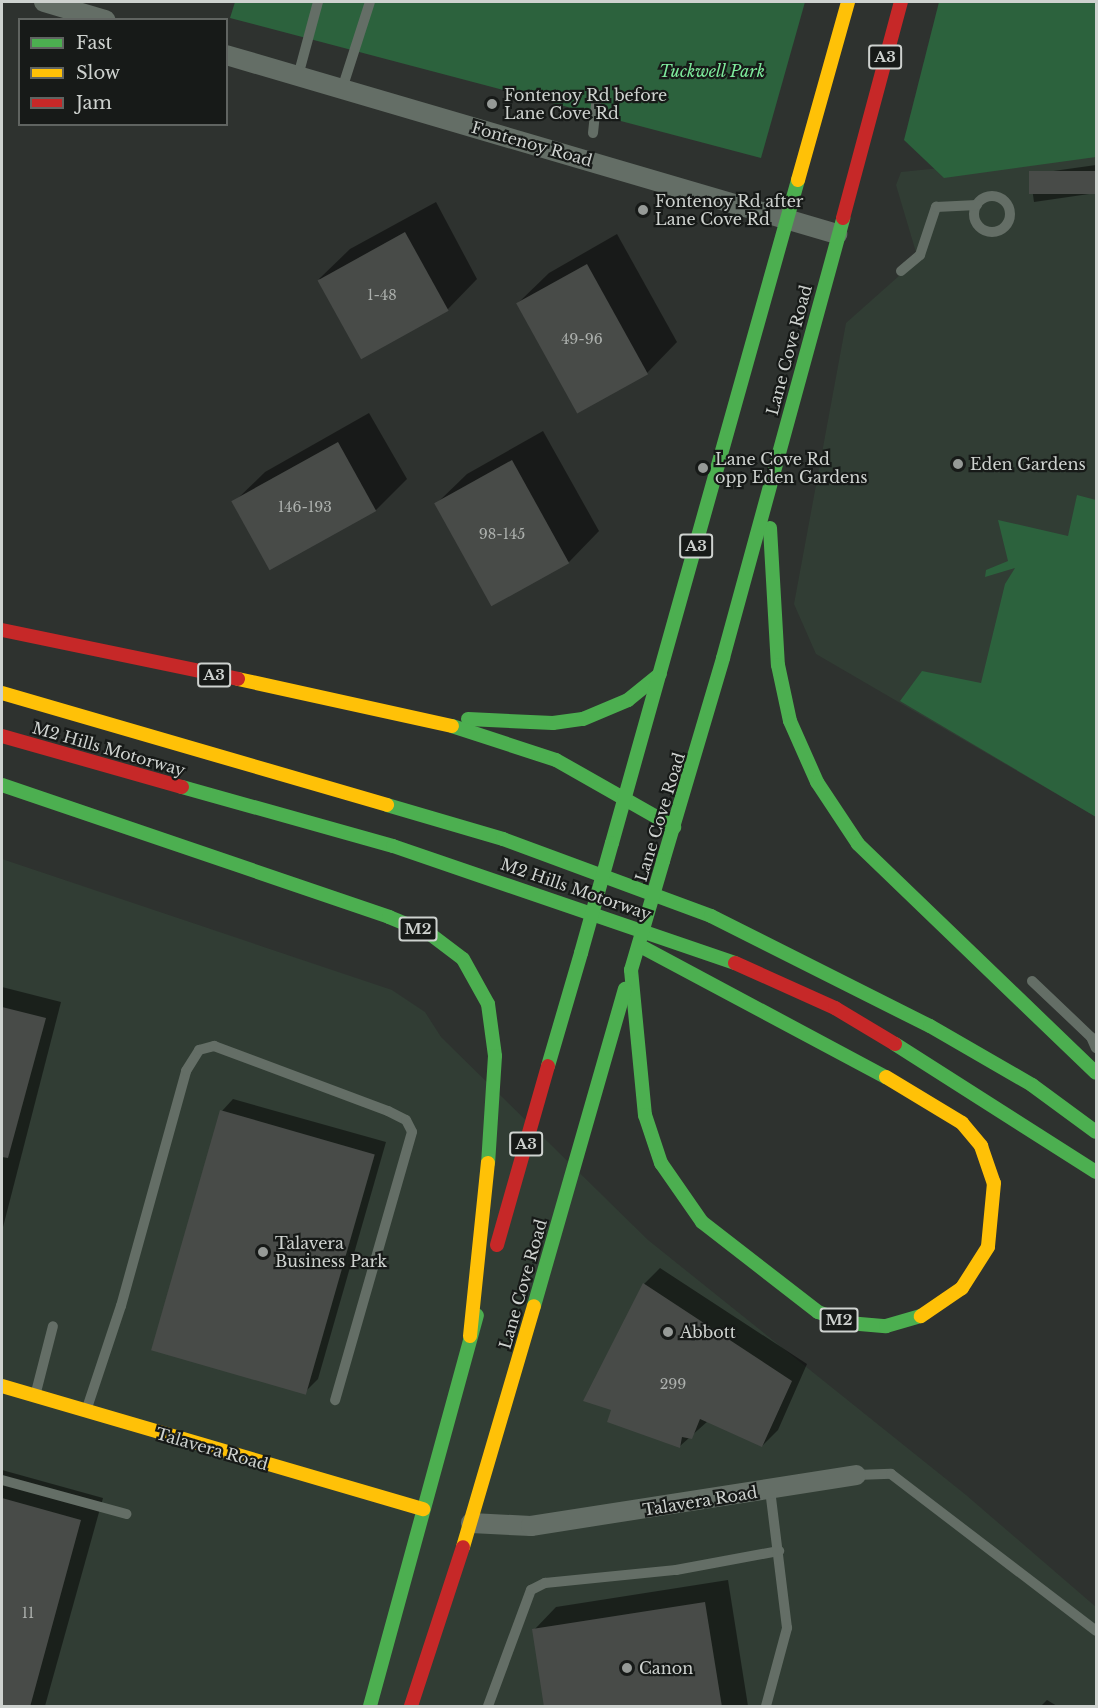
<!DOCTYPE html>
<html>
<head>
<meta charset="utf-8">
<style>
  body { margin:0 }
  #map { position:relative; width:1098px; height:1708px; overflow:hidden; background:#2e322f; font-family:"Libre Baskerville",serif }
  div>[style] { position:absolute }
  .built>* { inset:0; background:#313d34 }
  .green>* { inset:0; background:#2c623d }
  .shadow>* { inset:0; background:#0007 }
  .building>* { inset:0; background:#484b48; transform-origin:0 0 }
  .lane>* { height:10px; margin:-5px; padding:0 5px; transform-origin:5px; border-radius:5px; background:#646e66 }
  .lane>.ring { margin:-5px; padding:0; box-sizing:content-box; background:none; border:10px solid #646e66; border-radius:50% }
  .street>* { height:20px; margin:-10px; padding:0 10px; transform-origin:10px; border-radius:10px; background:#646e66 }
  .fast>* { height:14px; margin:-7px; padding:0 7px; transform-origin:7px; border-radius:7px; background:#4caf50 }
  .slow>* { height:14px; margin:-7px; padding:0 7px; transform-origin:7px; border-radius:7px; background:#ffc107 }
  .jam>* { height:14px; margin:-7px; padding:0 7px; transform-origin:7px; border-radius:7px; background:#c62828 }
  .fast-bridge>* { height:14px; margin:-7px; padding:0 7px; transform-origin:7px; border-radius:7px; background:#4caf50 }
  .dots>* { width:16px; height:16px; translate:-50% -50%; box-sizing:border-box; border:3px solid #171a18; border-radius:50% }
  span { translate:-50% -50%; white-space:nowrap; text-align:center; line-height:1.15; -webkit-text-stroke:4.5px #171a18; paint-order:stroke }
  .number-label { font-size:14px; color:#acb0ad }
  .number-label span { -webkit-text-stroke-width:0 }
  .shield-label span { padding:2px 4px; background:#171a18; border:2px solid; border-radius:4px; -webkit-text-stroke-width:0 }
  .shield-label { font-size:15px; color:#ced2cf; font-weight:700 }
  .park-label { font-size:16px; color:#7eea9c; font-style:italic }
  .poi-label { font-size:16px; color:#ced2cf }
  .left { translate:0 -50%; text-align:left }
  .street-label { font-size:16px; color:#ced2cf }
  .frame { position:absolute; inset:0; border:3px solid #ced2cf; pointer-events:none }
  .legend { position:absolute; left:18px; top:18px; width:210px; height:108px; box-sizing:border-box; background:#171a18; border:2px solid #606461; margin:0; padding:8px 10px; list-style:none; font-size:18px; color:#ced2cf }
  .legend li { display:flex; align-items:center; gap:12px; height:30px }
  .legend b { width:30px; border:2px solid #606461 }
</style>
</head>
<body>
<div id="map">
  <div class="built">
    <i style="clip-path:polygon(1096px 152px,1096px 817px,816px 654px,794px 604px,846px 323px,918px 259px,896px 185px,901px 172px)"></i>
    <i style="clip-path:polygon(2px 859px,392px 990px,425px 1012px,441px 1037px,648px 1240px,966px 1495px,1096px 1607px,1096px 1706px,2px 1706px)"></i>
  </div>
  <div class="green">
    <i style="clip-path:polygon(235px 2px,805px 2px,761px 158px,230px 18px)"></i>
    <i style="clip-path:polygon(939px 2px,1096px 2px,1096px 157px,944px 178px,904px 140px)"></i>
    <i style="clip-path:polygon(1077px 495px,1096px 500px,1096px 817px,900px 701px,922px 671px,981px 683px,1005px 584px,1015px 568px,985px 577px,986px 570px,1008px 561px,998px 520px,1068px 536px)"></i>
  </div>
  <div class="shadow">
    <i style="clip-path:polygon(1096px 165px,1096px 193px,1034px 202px,1031px 181px,1039px 173px)"></i>
    <i style="clip-path:polygon(436px 202px,477px 279px,447px 310px,319px 279px,350px 249px)"></i>
    <i style="clip-path:polygon(617px 234px,677px 342px,647px 373px,518px 303px,549px 273px)"></i>
    <i style="clip-path:polygon(369px 413px,407px 479px,376px 510px,234px 502px,265px 472px)"></i>
    <i style="clip-path:polygon(543px 431px,599px 531px,569px 562px,436px 504px,467px 474px)"></i>
    <i style="clip-path:polygon(2px 987px,61px 1002px,2px 1231px)"></i>
    <i style="clip-path:polygon(233px 1099px,386px 1142px,318px 1379px,306px 1391px,222px 1111px)"></i>
    <i style="clip-path:polygon(660px 1268px,807px 1364px,778px 1430px,762px 1446px,708px 1421px,680px 1446px,644px 1284px)"></i>
    <i style="clip-path:polygon(2px 1470px,103px 1498px,45px 1706px,2px 1706px)"></i>
    <i style="clip-path:polygon(728px 1580px,748px 1706px,546px 1706px,534px 1630px,556px 1607px)"></i>
    <i style="clip-path:polygon(1047px 1700px,1057px 1706px,1041px 1706px)"></i>
  </div>
  <div class="building">
    <i style="left:1096px;top:171px;width:23px;height:67px;rotate:90deg"></i>
    <i style="left:405px;top:232px;width:90px;height:100px;rotate:61deg"></i>
    <i style="left:587px;top:264px;width:126px;height:81px;rotate:61deg"></i>
    <i style="left:338px;top:442px;width:79px;height:122px;rotate:61deg"></i>
    <i style="left:512px;top:460px;width:118px;height:89px;rotate:61deg"></i>
    <i style="clip-path:polygon(2px 1007px,46px 1018px,8px 1158px,2px 1157px)"></i>
    <i style="left:220px;top:1110px;width:161px;height:250px;rotate:16deg"></i>
    <i style="clip-path:polygon(643px 1283px,792px 1381px,762px 1447px,700px 1419px,692px 1439px,682px 1437px,680px 1448px,607px 1422px,611px 1410px,583px 1401px)"></i>
    <i style="clip-path:polygon(2px 1498px,81px 1520px,30px 1707px,2px 1707px)"></i>
    <i style="clip-path:polygon(705px 1602px,722px 1707px,544px 1707px,532px 1629px)"></i>
  </div>
  <div class="lane">
    <i style="left:298px;top:76px;width:77px;rotate:-74.9deg"></i>
    <i style="left:342px;top:89px;width:91px;rotate:-72.2deg"></i>
    <i style="left:593px;top:133px;width:39px;rotate:-84deg"></i>
    <i class="ring" style="left:974px;top:196px;width:26px;height:26px"></i>
    <i style="left:901px;top:271px;width:25px;rotate:-40deg"></i>
    <i style="left:920px;top:255px;width:51px;rotate:-71.6deg"></i>
    <i style="left:936px;top:207px;width:41px;rotate:-2.8deg"></i>
    <i style="left:1032px;top:981px;width:81px;rotate:43.5deg"></i>
    <i style="left:1091px;top:1037px;width:12px;rotate:66deg"></i>
    <i style="left:35px;top:1396px;width:72px;rotate:-75.6deg"></i>
    <i style="left:86px;top:1411px;width:111px;rotate:-71.6deg"></i>
    <i style="left:121px;top:1306px;width:244px;rotate:-74.5deg"></i>
    <i style="left:186px;top:1071px;width:25px;rotate:-58deg"></i>
    <i style="left:199px;top:1050px;width:16px;rotate:-15deg"></i>
    <i style="left:214px;top:1046px;width:186px;rotate:20.5deg"></i>
    <i style="left:388px;top:1111px;width:20px;rotate:27deg"></i>
    <i style="left:406px;top:1120px;width:13px;rotate:63deg"></i>
    <i style="left:412px;top:1132px;width:279px;rotate:106deg"></i>
    <i style="left:856px;top:1475px;width:35px;rotate:-2deg"></i>
    <i style="left:891px;top:1474px;width:258px;rotate:37.4deg"></i>
    <i style="left:2px;top:1480px;width:129px;rotate:15.3deg"></i>
    <i style="left:488px;top:1706px;width:124px;rotate:-69.7deg"></i>
    <i style="left:531px;top:1590px;width:16px;rotate:-27deg"></i>
    <i style="left:545px;top:1583px;width:132px;rotate:-5.7deg"></i>
    <i style="left:676px;top:1570px;width:105px;rotate:-10.5deg"></i>
    <i style="left:766px;top:1706px;width:81px;rotate:-74.9deg"></i>
    <i style="left:787px;top:1628px;width:139px;rotate:-97deg"></i>
  </div>
  <div class="street">
    <i style="left:44px;top:2px;width:64px;rotate:16.4deg"></i>
    <i style="left:226px;top:55px;width:637px;rotate:16.33deg"></i>
    <i style="left:471px;top:1523px;width:60px;rotate:2.9deg"></i>
    <i style="left:531px;top:1526px;width:329px;rotate:-8.9deg"></i>
  </div>
  <div class="fast">
    <i style="left:770px;top:528px;width:137px;rotate:86.7deg"></i>
    <i style="left:778px;top:665px;width:57px;rotate:77.9deg"></i>
    <i style="left:790px;top:721px;width:67px;rotate:66.1deg"></i>
    <i style="left:817px;top:782px;width:74px;rotate:56.5deg"></i>
    <i style="left:858px;top:844px;width:330px;rotate:43.9deg"></i>
    <i style="left:468px;top:719px;width:85px;rotate:2.7deg"></i>
    <i style="left:553px;top:723px;width:30px;rotate:-8deg"></i>
    <i style="left:583px;top:719px;width:49px;rotate:-22.9deg"></i>
    <i style="left:628px;top:700px;width:41px;rotate:-39.1deg"></i>
    <i style="left:452px;top:726px;width:109px;rotate:18.1deg"></i>
    <i style="left:556px;top:760px;width:136px;rotate:29.6deg"></i>
    <i style="left:2px;top:785px;width:409px;rotate:18.8deg"></i>
    <i style="left:389px;top:917px;width:44px;rotate:22.5deg"></i>
    <i style="left:430px;top:934px;width:41px;rotate:37.1deg"></i>
    <i style="left:463px;top:959px;width:51px;rotate:60.9deg"></i>
    <i style="left:488px;top:1004px;width:52px;rotate:82.3deg"></i>
    <i style="left:495px;top:1056px;width:107px;rotate:93.7deg"></i>
    <i style="left:182px;top:787px;width:219px;rotate:15.6deg"></i>
    <i style="left:393px;top:846px;width:361px;rotate:18.9deg"></i>
    <i style="left:387px;top:805px;width:121px;rotate:16.3deg"></i>
    <i style="left:503px;top:839px;width:222px;rotate:20.3deg"></i>
    <i style="left:711px;top:916px;width:245px;rotate:26.7deg"></i>
    <i style="left:930px;top:1026px;width:118px;rotate:30deg"></i>
    <i style="left:1032px;top:1085px;width:79px;rotate:36.3deg"></i>
    <i style="left:612px;top:843px;width:689px;rotate:-74.33deg"></i>
    <i style="left:663px;top:861px;width:212px;rotate:-73.5deg"></i>
    <i style="left:723px;top:658px;width:456px;rotate:-74.7deg"></i>
    <i style="left:644px;top:948px;width:274px;rotate:28.1deg"></i>
    <i style="left:631px;top:970px;width:146px;rotate:84.5deg"></i>
    <i style="left:645px;top:1115px;width:51px;rotate:71.6deg"></i>
    <i style="left:661px;top:1163px;width:72px;rotate:55.2deg"></i>
    <i style="left:702px;top:1222px;width:147px;rotate:37.8deg"></i>
    <i style="left:818px;top:1312px;width:32px;rotate:20deg"></i>
    <i style="left:848px;top:1323px;width:38px;rotate:5deg"></i>
    <i style="left:886px;top:1326px;width:36px;rotate:-16deg"></i>
    <i style="left:895px;top:1044px;width:238px;rotate:32.5deg"></i>
    <i style="left:548px;top:1066px;width:118px;rotate:-73.7deg"></i>
    <i style="left:534px;top:1306px;width:330px;rotate:-74deg"></i>
    <i style="left:370px;top:1706px;width:405px;rotate:-74.7deg"></i>
  </div>
  <div class="slow">
    <i style="left:798px;top:180px;width:185px;rotate:-74.3deg"></i>
    <i style="left:238px;top:679px;width:219px;rotate:12.4deg"></i>
    <i style="left:2px;top:693px;width:401px;rotate:16.2deg"></i>
    <i style="left:886px;top:1077px;width:89px;rotate:31.2deg"></i>
    <i style="left:962px;top:1123px;width:30px;rotate:50deg"></i>
    <i style="left:981px;top:1146px;width:39px;rotate:71deg"></i>
    <i style="left:994px;top:1183px;width:64px;rotate:95.4deg"></i>
    <i style="left:988px;top:1247px;width:49px;rotate:122.4deg"></i>
    <i style="left:962px;top:1288px;width:50px;rotate:145.7deg"></i>
    <i style="left:470px;top:1336px;width:174px;rotate:-84.1deg"></i>
    <i style="left:2px;top:1386px;width:439px;rotate:16.3deg"></i>
    <i style="left:463px;top:1547px;width:251px;rotate:-73.6deg"></i>
  </div>
  <div class="jam">
    <i style="left:843px;top:218px;width:224px;rotate:-75deg"></i>
    <i style="left:2px;top:630px;width:241px;rotate:11.7deg"></i>
    <i style="left:2px;top:736px;width:187px;rotate:15.8deg"></i>
    <i style="left:735px;top:963px;width:110px;rotate:24.2deg"></i>
    <i style="left:835px;top:1008px;width:70px;rotate:31deg"></i>
    <i style="left:497px;top:1245px;width:186px;rotate:-74.1deg"></i>
    <i style="left:411px;top:1706px;width:167px;rotate:-71.9deg"></i>
  </div>
  <div class="fast-bridge">
    <i style="left:581px;top:953px;width:114px;rotate:-74.3deg"></i>
    <i style="left:631px;top:970px;width:114px;rotate:-73.6deg"></i>
  </div>
  <div class="dots">
    <i style="left:492px;top:104px;background:#969a97"></i>
    <i style="left:643px;top:210px;background:#969a97"></i>
    <i style="left:958px;top:464px;background:#969a97"></i>
    <i style="left:703px;top:468px;background:#969a97"></i>
    <i style="left:263px;top:1252px;background:#969a97"></i>
    <i style="left:668px;top:1332px;background:#969a97"></i>
    <i style="left:627px;top:1668px;background:#969a97"></i>
  </div>
  <div class="number-label">
    <span style="left:382px;top:295px">1-48</span>
    <span style="left:582px;top:339px">49-96</span>
    <span style="left:305px;top:507px">146-193</span>
    <span style="left:502px;top:534px">98-145</span>
    <span style="left:673px;top:1384px">299</span>
    <span style="left:28px;top:1613px">11</span>
  </div>
  <div class="shield-label">
    <span style="left:885px;top:57px">A3</span>
    <span style="left:696px;top:546px">A3</span>
    <span style="left:214px;top:675px">A3</span>
    <span style="left:418px;top:929px">M2</span>
    <span style="left:526px;top:1144px">A3</span>
    <span style="left:839px;top:1320px">M2</span>
  </div>
  <div class="park-label">
    <span style="left:712px;top:71px">Tuckwell Park</span>
  </div>
  <div class="poi-label">
    <span class="left" style="left:504px;top:104px">Fontenoy Rd before<br>Lane Cove Rd</span>
    <span class="left" style="left:655px;top:210px">Fontenoy Rd after<br>Lane Cove Rd</span>
    <span class="left" style="left:715px;top:468px">Lane Cove Rd<br>opp Eden Gardens</span>
    <span class="left" style="left:970px;top:464px">Eden Gardens</span>
    <span class="left" style="left:275px;top:1252px">Talavera<br>Business Park</span>
    <span class="left" style="left:680px;top:1332px">Abbott</span>
    <span class="left" style="left:639px;top:1668px">Canon</span>
  </div>
  <div class="street-label">
    <span style="left:532px;top:144px;rotate:16deg">Fontenoy Road</span>
    <span style="left:789px;top:350px;rotate:-75deg">Lane Cove Road</span>
    <span style="left:109px;top:749px;rotate:16deg">M2 Hills Motorway</span>
    <span style="left:660px;top:817px;rotate:-73deg">Lane Cove Road</span>
    <span style="left:576px;top:889px;rotate:19deg">M2 Hills Motorway</span>
    <span style="left:523px;top:1284px;rotate:-74deg">Lane Cove Road</span>
    <span style="left:212px;top:1449px;rotate:16deg">Talavera Road</span>
    <span style="left:700px;top:1501px;rotate:-9deg">Talavera Road</span>
  </div>
  <div class="frame"></div>
  <ul class="legend">
  <li><b style="height:8px;background:#4caf50"></b>Fast</li>
  <li><b style="height:8px;background:#ffc107"></b>Slow</li>
  <li><b style="height:8px;background:#c62828"></b>Jam</li>
  </ul>
</div>
</body>
</html>
